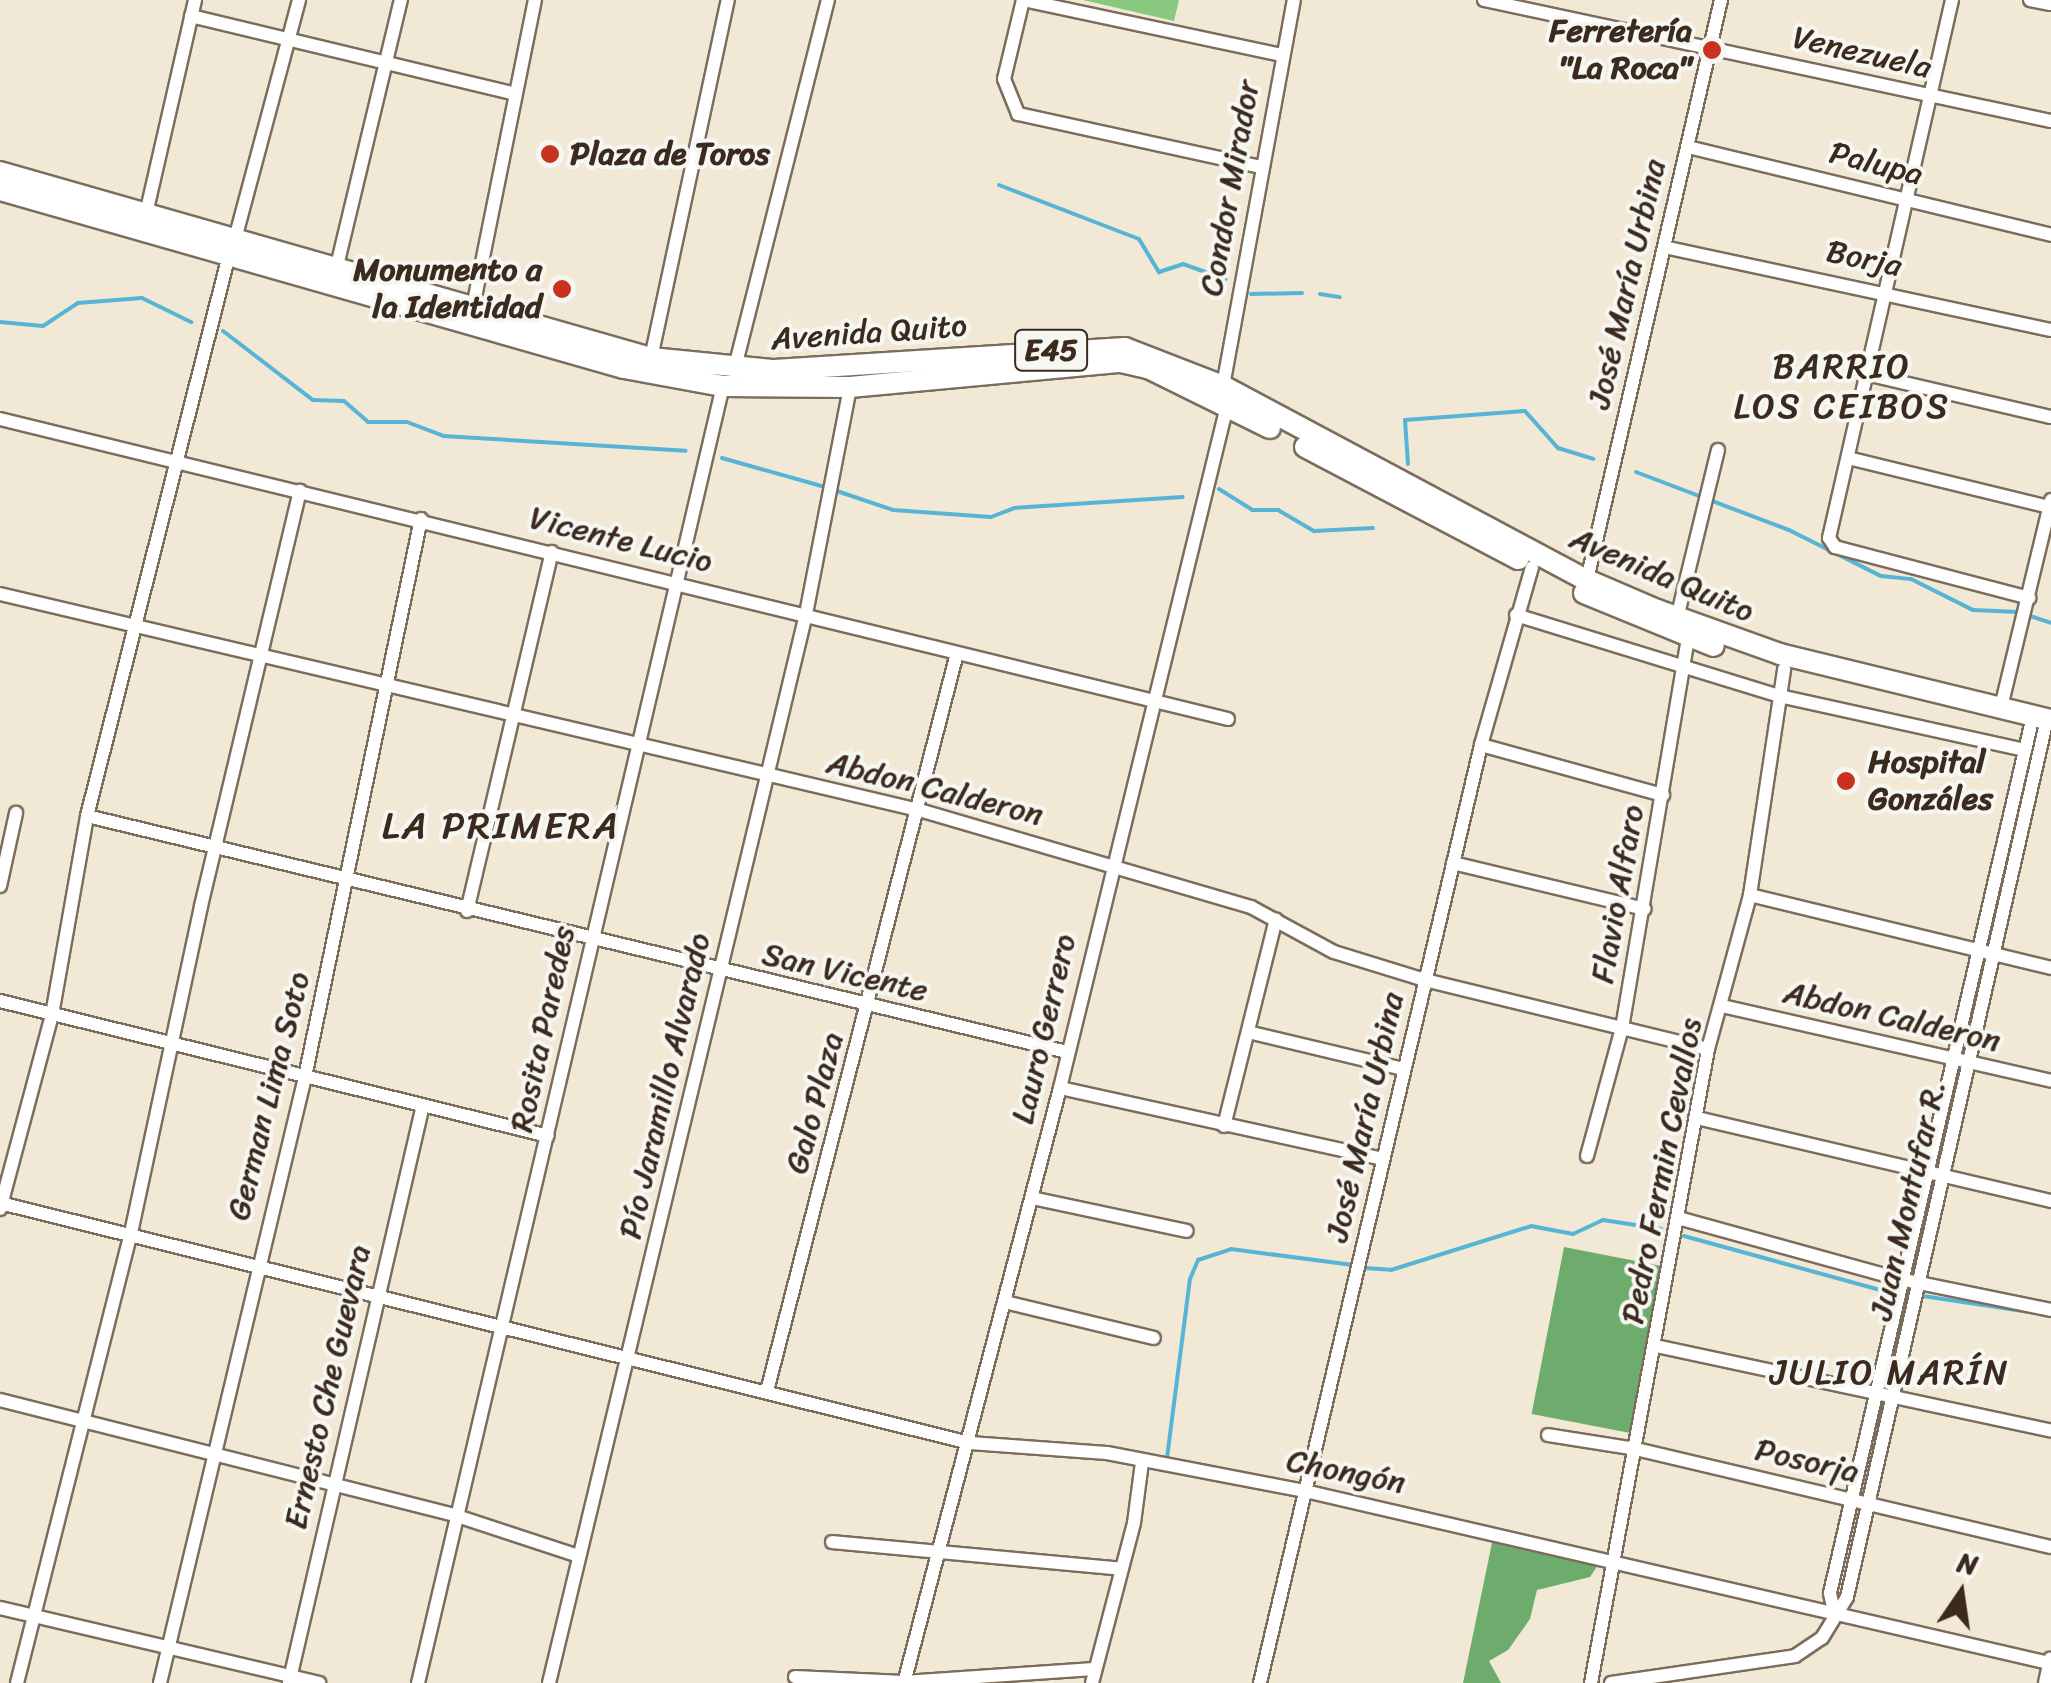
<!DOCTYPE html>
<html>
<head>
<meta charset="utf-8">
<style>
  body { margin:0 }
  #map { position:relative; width:2051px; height:1683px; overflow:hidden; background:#f1e9d5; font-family:Sriracha,sans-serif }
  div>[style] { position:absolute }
  .green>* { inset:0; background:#88c87f }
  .forest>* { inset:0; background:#6eac6e; transform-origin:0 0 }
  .stream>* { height:4px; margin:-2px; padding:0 2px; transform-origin:2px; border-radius:2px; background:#57b4d5 }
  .roads { filter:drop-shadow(2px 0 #7b6d5e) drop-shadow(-2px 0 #7b6d5e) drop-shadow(0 2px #7b6d5e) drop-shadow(0 -2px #7b6d5e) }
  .minor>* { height:12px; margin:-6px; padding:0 6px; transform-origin:6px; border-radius:6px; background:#fff }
  .trunk>* { height:20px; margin:-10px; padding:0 10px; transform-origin:10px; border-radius:10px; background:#fff }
  .dots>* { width:28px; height:28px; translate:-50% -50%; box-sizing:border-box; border:5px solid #f6f6f2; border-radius:50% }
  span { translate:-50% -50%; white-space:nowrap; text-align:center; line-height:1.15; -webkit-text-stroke:8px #f6f6f2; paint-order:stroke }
  .shield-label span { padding:2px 8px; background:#f6f6f2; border:2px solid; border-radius:8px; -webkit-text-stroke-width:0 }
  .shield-label { font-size:30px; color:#3b2a1e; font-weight:700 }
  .poi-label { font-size:32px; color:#3b2a1e; font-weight:700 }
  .right { translate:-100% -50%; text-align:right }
  .left { translate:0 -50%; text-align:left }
  .street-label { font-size:32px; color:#3b2a1e }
  .neighbourhood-label { font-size:35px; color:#3b2a1e; letter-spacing:2.5px }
  .quarter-label { font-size:38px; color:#3b2a1e; letter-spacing:2.5px }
  .north { position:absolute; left:1911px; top:1543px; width:100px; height:100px; -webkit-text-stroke:8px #f6f6f2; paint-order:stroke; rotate:13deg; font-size:28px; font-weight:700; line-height:40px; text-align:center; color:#3b2a1e }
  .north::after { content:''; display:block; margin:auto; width:35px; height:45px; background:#3b2a1e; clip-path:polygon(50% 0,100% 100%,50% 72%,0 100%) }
</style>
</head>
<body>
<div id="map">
  <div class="green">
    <i style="clip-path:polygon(1083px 0,1179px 0,1174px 21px)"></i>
  </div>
  <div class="forest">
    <i style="left:1564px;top:1247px;width:102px;height:170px;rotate:11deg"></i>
    <i style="clip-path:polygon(1493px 1538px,1600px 1562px,1590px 1577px,1537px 1590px,1530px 1619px,1508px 1650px,1489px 1661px,1501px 1683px,1463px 1683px)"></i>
  </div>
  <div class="stream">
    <i style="left:999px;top:185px;width:150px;rotate:21.1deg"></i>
    <i style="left:1139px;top:239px;width:39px;rotate:59deg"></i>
    <i style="left:1159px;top:272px;width:25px;rotate:-18deg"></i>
    <i style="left:1183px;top:264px;width:45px;rotate:19.7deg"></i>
    <i style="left:1251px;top:294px;width:51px;rotate:-1.1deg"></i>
    <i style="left:1320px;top:294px;width:20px;rotate:9deg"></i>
    <i style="left:0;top:322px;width:43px;rotate:5.3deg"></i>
    <i style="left:43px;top:326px;width:42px;rotate:-33.3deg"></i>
    <i style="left:78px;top:303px;width:64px;rotate:-4.5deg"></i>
    <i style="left:142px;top:298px;width:55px;rotate:26.1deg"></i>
    <i style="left:223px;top:331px;width:113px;rotate:37.5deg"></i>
    <i style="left:313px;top:400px;width:31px;rotate:2deg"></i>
    <i style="left:344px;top:401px;width:32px;rotate:41deg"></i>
    <i style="left:368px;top:422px;width:39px"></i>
    <i style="left:407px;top:422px;width:39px;rotate:21deg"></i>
    <i style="left:443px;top:436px;width:243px;rotate:3.5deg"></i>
    <i style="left:722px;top:458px;width:107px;rotate:15.7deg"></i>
    <i style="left:1408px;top:464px;width:44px;rotate:-93.9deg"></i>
    <i style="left:1405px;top:420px;width:120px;rotate:-4.3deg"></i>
    <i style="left:1525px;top:411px;width:50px;rotate:48.3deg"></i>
    <i style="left:1558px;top:448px;width:37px;rotate:17deg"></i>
    <i style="left:1636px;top:472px;width:164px;rotate:20.8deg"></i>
    <i style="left:1789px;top:530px;width:103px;rotate:26.6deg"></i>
    <i style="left:1881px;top:576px;width:30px;rotate:6deg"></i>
    <i style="left:1911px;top:579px;width:69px;rotate:26.6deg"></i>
    <i style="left:1973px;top:610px;width:45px;rotate:2.5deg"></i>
    <i style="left:1219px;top:489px;width:39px;rotate:32deg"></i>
    <i style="left:1252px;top:510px;width:26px"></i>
    <i style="left:1278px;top:510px;width:42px;rotate:30.3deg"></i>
    <i style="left:1314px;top:531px;width:59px;rotate:-2.9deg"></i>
    <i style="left:834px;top:490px;width:62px;rotate:18.7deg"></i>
    <i style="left:893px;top:510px;width:98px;rotate:4.1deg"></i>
    <i style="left:991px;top:517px;width:25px;rotate:-21deg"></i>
    <i style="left:1014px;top:508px;width:169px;rotate:-3.7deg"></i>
    <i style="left:2027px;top:615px;width:25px;rotate:18deg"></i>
    <i style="left:1684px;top:1236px;width:212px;rotate:15.4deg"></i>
    <i style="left:1365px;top:1268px;width:26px;rotate:4deg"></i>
    <i style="left:1391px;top:1270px;width:147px;rotate:-17.4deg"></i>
    <i style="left:1531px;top:1226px;width:43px;rotate:10.8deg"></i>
    <i style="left:1573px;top:1234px;width:33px;rotate:-25deg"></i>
    <i style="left:1603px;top:1220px;width:59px;rotate:8.8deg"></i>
    <i style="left:1923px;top:1296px;width:114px;rotate:8.6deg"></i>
    <i style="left:1167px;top:1458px;width:180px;rotate:-82.7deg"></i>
    <i style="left:1190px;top:1279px;width:21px;rotate:-67deg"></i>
    <i style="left:1198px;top:1260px;width:35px;rotate:-18deg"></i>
    <i style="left:1231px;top:1249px;width:123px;rotate:7.5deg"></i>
  </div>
  <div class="roads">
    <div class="minor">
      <i style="left:1023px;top:0;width:81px;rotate:103.5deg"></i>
      <i style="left:1004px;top:79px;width:38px;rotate:68deg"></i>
      <i style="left:1018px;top:114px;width:249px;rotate:12.3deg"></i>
      <i style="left:1023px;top:0;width:265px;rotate:12deg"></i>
      <i style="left:1484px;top:0;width:580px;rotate:12.05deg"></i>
      <i style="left:1952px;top:0;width:552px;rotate:102.88deg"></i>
      <i style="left:1829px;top:538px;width:11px;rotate:56deg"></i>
      <i style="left:1835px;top:547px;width:201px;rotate:14.7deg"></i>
      <i style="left:2030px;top:0;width:21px;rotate:11deg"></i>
      <i style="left:191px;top:16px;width:333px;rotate:13.5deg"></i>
      <i style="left:1688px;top:147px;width:374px;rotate:13.6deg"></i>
      <i style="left:146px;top:214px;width:220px;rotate:-77.1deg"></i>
      <i style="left:235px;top:239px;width:247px;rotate:-75deg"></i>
      <i style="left:1664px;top:247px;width:396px;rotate:12.1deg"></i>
      <i style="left:336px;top:270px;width:278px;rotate:-76.5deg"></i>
      <i style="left:473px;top:307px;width:313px;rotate:-78.6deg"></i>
      <i style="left:651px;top:358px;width:366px;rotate:-77.9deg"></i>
      <i style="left:734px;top:371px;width:383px;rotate:-75.8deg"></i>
      <i style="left:1866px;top:374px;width:190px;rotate:13.1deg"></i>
      <i style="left:0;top:419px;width:1264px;rotate:13.73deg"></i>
      <i style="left:1848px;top:458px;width:207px;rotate:13.7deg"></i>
      <i style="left:1587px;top:580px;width:595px;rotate:-76.99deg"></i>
      <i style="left:0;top:594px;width:944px;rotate:13.23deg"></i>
      <i style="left:919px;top:810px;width:346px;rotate:16.3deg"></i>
      <i style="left:1251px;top:907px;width:94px;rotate:28.5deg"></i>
      <i style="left:1334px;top:952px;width:95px;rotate:17.1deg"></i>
      <i style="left:1425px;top:980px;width:291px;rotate:13.7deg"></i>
      <i style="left:1516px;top:615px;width:275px;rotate:17.1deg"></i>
      <i style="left:1779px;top:696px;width:252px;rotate:12.4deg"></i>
      <i style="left:1677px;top:618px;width:173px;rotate:-76.3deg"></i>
      <i style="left:2001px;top:707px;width:213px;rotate:-76.4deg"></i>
      <i style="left:1481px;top:745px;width:189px;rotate:15.4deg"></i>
      <i style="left:87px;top:816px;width:1008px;rotate:13.54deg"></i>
      <i style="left:1453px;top:863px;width:197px;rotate:13.5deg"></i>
      <i style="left:0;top:886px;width:75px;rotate:-77.6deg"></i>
      <i style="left:1750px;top:895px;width:310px;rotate:13.6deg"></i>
      <i style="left:467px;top:911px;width:369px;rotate:-76.7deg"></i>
      <i style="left:0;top:1001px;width:564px;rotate:13.84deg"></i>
      <i style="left:1722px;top:1006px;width:337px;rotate:12.8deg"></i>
      <i style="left:1248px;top:1032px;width:159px;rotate:13.4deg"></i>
      <i style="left:1060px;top:1088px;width:330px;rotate:12.4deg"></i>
      <i style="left:1697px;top:1118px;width:364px;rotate:13.2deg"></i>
      <i style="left:1224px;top:1126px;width:213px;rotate:-75.9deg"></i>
      <i style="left:1587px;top:1156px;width:133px;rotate:-74.7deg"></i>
      <i style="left:1622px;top:1028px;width:396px;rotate:-80.4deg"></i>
      <i style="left:1032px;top:1198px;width:158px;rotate:12deg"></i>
      <i style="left:0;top:1203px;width:999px;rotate:13.9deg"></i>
      <i style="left:970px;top:1443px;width:137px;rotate:4.2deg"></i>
      <i style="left:1107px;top:1453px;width:202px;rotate:10.9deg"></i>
      <i style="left:1305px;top:1491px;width:764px;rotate:13.02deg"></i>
      <i style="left:0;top:1209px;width:201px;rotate:-75deg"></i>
      <i style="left:52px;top:1015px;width:202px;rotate:-80deg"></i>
      <i style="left:87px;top:816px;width:579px;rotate:-75.8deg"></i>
      <i style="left:1678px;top:1218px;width:230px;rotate:15.4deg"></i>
      <i style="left:1900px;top:1279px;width:154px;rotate:11.6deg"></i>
      <i style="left:1005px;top:1302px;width:153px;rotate:13.6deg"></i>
      <i style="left:1656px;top:1346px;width:404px;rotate:12.1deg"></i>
      <i style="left:767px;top:1391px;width:762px;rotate:-75.56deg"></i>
      <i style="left:0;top:1400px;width:471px;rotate:14.2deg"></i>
      <i style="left:457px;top:1516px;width:128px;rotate:18.2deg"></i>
      <i style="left:1548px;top:1435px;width:89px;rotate:9deg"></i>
      <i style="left:1636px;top:1449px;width:426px;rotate:13.3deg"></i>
      <i style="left:832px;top:1542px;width:290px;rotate:5.3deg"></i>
      <i style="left:0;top:1608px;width:328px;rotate:13.2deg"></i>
      <i style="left:1834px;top:1612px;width:19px;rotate:-102deg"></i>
      <i style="left:1830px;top:1593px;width:900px;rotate:-76.97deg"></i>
      <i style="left:795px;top:1677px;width:109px;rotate:2.6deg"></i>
      <i style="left:904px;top:1682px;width:190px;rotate:-3.9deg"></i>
      <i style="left:17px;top:1683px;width:464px;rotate:-75.8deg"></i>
      <i style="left:131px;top:1233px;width:334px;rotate:-77.9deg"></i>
      <i style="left:201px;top:906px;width:427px;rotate:-76.6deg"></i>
      <i style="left:160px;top:1683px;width:623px;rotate:-76.54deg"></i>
      <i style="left:305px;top:1077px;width:570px;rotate:-78.26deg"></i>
      <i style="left:289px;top:1683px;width:593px;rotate:-76.95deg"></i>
      <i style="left:418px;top:1683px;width:1332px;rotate:-76.77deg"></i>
      <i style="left:549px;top:1683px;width:1099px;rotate:-76.48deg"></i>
      <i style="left:806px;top:614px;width:231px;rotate:-79deg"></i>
      <i style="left:904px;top:1683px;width:615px;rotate:-75.31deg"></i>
      <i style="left:1060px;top:1088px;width:702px;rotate:-76.24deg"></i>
      <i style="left:1227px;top:406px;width:20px;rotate:-101deg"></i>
      <i style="left:1223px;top:386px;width:392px;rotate:-79.6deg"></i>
      <i style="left:1092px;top:1683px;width:165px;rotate:-75.3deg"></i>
      <i style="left:1134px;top:1523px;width:62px;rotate:-82.5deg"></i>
      <i style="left:1260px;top:1683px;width:964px;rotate:-76.74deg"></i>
      <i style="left:1481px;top:745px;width:185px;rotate:-74deg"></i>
      <i style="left:1591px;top:1683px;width:645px;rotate:-79.54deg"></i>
      <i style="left:1708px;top:1049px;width:160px;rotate:-74.7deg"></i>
      <i style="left:1750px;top:895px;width:229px;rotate:-81.4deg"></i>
      <i style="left:1611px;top:1683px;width:186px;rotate:-8.3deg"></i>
      <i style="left:1795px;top:1656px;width:32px;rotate:-34deg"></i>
      <i style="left:1822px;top:1638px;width:48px;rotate:-58.6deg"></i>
      <i style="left:1847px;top:1597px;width:900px;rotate:-77.17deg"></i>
      <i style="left:2045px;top:1683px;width:25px;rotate:-78deg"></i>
    </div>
    <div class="trunk">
      <i style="left:0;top:172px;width:677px;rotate:15.95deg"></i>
      <i style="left:651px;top:358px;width:124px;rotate:5.6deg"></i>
      <i style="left:774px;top:370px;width:352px;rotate:-3.6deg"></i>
      <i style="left:1125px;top:348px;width:105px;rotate:21.2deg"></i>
      <i style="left:1223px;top:386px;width:412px;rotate:28.1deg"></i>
      <i style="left:1587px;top:580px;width:76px;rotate:23.2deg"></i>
      <i style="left:1657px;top:610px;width:131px;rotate:19.7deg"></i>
      <i style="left:1780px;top:654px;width:279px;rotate:13.7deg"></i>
      <i style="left:0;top:190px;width:649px;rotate:15.92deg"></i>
      <i style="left:624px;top:368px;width:101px;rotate:10.3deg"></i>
      <i style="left:723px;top:386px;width:127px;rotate:0.5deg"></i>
      <i style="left:850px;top:387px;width:272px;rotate:-5.3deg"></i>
      <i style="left:1121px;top:362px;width:28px;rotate:13deg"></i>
      <i style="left:1148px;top:368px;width:136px;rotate:26.2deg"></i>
      <i style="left:1305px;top:447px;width:241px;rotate:27.7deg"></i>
      <i style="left:1584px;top:593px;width:140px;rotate:22.2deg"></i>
    </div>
  </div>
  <div class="dots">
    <i style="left:1712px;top:50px;background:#c8321e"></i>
    <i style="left:550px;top:154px;background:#c8321e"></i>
    <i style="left:562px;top:289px;background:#c8321e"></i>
    <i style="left:1846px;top:781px;background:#c8321e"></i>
  </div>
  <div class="shield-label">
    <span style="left:1051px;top:350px">E45</span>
  </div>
  <div class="poi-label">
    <span class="right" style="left:1692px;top:50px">Ferretería<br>"La Roca"</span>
    <span class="left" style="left:570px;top:154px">Plaza de Toros</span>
    <span class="right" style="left:542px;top:289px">Monumento a<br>la Identidad</span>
    <span class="left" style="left:1868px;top:781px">Hospital<br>Gonzáles</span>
  </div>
  <div class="street-label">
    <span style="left:1862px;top:53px;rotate:13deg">Venezuela</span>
    <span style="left:1876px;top:164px;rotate:14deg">Palupa</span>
    <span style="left:1230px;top:188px;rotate:-80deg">Condor Mirador</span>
    <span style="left:1864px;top:259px;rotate:12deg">Borja</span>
    <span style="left:1627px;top:284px;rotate:-77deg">José María Urbina</span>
    <span style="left:869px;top:333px;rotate:-4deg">Avenida Quito</span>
    <span style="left:621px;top:540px;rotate:14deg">Vicente Lucio</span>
    <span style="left:1662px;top:575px;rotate:23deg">Avenida Quito</span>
    <span style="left:935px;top:789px;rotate:14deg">Abdon Calderon</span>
    <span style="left:1618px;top:894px;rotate:-80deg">Flavio Alfaro</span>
    <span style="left:845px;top:973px;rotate:13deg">San Vicente</span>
    <span style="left:1892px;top:1017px;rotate:13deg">Abdon Calderon</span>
    <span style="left:543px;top:1029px;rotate:-78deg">Rosita Paredes</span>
    <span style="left:1044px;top:1029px;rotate:-77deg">Lauro Gerrero</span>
    <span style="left:665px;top:1086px;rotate:-77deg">Pío Jaramillo Alvarado</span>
    <span style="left:269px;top:1096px;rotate:-76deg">German Lima Soto</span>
    <span style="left:815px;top:1103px;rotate:-75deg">Galo Plaza</span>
    <span style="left:1365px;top:1117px;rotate:-77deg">José María Urbina</span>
    <span style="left:1662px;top:1171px;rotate:-79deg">Pedro Fermin Cevallos</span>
    <span style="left:1908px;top:1200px;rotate:-77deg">Juan Montufar R.</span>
    <span style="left:328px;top:1387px;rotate:-77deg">Ernesto Che Guevara</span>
    <span style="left:1807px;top:1461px;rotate:13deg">Posorja</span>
    <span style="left:1346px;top:1472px;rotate:11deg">Chongón</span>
  </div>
  <div class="neighbourhood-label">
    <span style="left:1842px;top:386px">BARRIO<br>LOS CEIBOS</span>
    <span style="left:1890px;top:1372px">JULIO MARÍN</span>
  </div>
  <div class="quarter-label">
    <span style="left:501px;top:826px">LA PRIMERA</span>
  </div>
  <div class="north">N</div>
</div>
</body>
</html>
